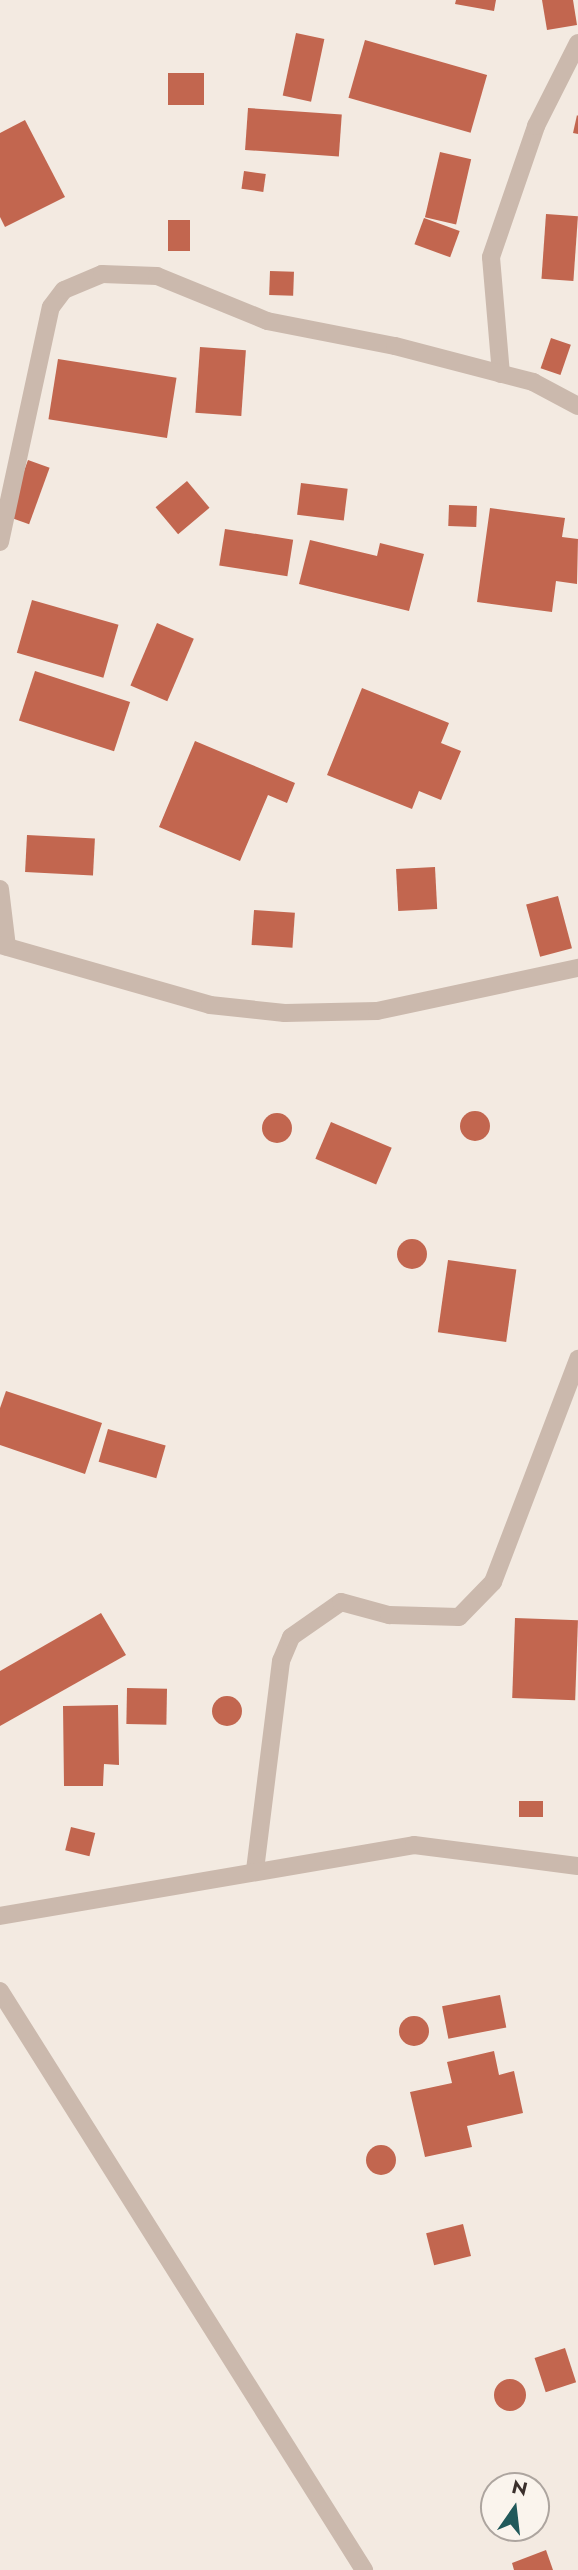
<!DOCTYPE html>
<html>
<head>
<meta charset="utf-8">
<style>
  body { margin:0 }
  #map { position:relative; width:578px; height:2570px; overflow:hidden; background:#f3eae1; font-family:Jost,sans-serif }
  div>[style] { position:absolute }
  .building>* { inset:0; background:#c2664f; transform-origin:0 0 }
  .round { border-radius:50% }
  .minor>* { height:18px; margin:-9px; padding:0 9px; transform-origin:9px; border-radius:9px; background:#cbb9ad }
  span { translate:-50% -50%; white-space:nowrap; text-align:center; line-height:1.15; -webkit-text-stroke:7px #faf4ed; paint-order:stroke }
  .north { position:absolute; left:480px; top:2472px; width:70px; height:70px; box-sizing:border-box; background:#faf4ed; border:2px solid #ada59f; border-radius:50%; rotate:14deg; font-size:19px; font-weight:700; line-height:28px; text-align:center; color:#3a2f2b }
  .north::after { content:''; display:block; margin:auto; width:24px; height:32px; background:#21595a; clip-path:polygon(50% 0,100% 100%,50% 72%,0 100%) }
</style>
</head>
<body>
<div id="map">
  <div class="building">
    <i style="clip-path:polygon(456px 0,496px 0,494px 11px,455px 4px)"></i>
    <i style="clip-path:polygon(542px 0,573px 0,577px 25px,547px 30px)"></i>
    <i style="left:296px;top:33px;width:29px;height:64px;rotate:12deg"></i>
    <i style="left:365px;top:40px;width:127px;height:60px;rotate:16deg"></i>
    <i style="left:204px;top:73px;width:32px;height:36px;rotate:90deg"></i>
    <i style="left:248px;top:108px;width:94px;height:42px;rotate:4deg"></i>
    <i style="clip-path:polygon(577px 115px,578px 116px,578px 134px,573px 133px)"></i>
    <i style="clip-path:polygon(25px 120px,65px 197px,5px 227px,0 217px,0 133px)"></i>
    <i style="left:440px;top:152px;width:32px;height:67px;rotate:13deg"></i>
    <i style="left:244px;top:171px;width:22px;height:18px;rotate:8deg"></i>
    <i style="left:546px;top:214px;width:32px;height:65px;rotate:4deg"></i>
    <i style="left:424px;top:218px;width:38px;height:28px;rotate:20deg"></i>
    <i style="left:168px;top:220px;width:22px;height:31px"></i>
    <i style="left:270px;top:271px;width:24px;height:24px;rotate:2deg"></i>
    <i style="left:551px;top:338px;width:21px;height:32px;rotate:19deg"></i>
    <i style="left:200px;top:347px;width:46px;height:66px;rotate:4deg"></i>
    <i style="left:58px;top:359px;width:120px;height:61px;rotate:9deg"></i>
    <i style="left:28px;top:460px;width:23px;height:60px;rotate:20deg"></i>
    <i style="left:187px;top:481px;width:35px;height:41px;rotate:50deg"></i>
    <i style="left:301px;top:483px;width:47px;height:32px;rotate:7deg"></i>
    <i style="left:449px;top:505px;width:28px;height:21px;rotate:2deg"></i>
    <i style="clip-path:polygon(490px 508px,565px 518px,562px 537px,578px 539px,577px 584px,556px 581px,552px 612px,477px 602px)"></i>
    <i style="left:225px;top:529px;width:69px;height:37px;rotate:9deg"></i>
    <i style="clip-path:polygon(310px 540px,377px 556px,380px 543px,424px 554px,409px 611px,299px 584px)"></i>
    <i style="left:32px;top:600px;width:90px;height:55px;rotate:16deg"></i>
    <i style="left:157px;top:623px;width:40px;height:68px;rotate:23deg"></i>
    <i style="left:35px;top:671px;width:100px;height:52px;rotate:18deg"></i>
    <i style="clip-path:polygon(362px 688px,449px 723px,441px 743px,461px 751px,441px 800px,419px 791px,412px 809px,327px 775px)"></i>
    <i style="clip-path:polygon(195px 741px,295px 783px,287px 803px,268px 795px,240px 861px,159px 827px)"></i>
    <i style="left:27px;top:835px;width:68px;height:37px;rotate:3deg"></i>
    <i style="left:435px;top:867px;width:42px;height:39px;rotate:87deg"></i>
    <i style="left:558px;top:896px;width:54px;height:33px;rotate:75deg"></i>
    <i style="left:254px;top:910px;width:41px;height:35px;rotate:4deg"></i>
    <i class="round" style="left:460px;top:1111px;width:30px;height:30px"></i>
    <i class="round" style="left:262px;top:1113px;width:30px;height:30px"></i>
    <i style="left:331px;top:1122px;width:66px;height:40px;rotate:23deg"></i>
    <i class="round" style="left:397px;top:1239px;width:30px;height:30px"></i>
    <i style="left:448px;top:1260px;width:69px;height:73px;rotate:8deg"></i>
    <i style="clip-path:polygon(6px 1391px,102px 1423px,85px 1474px,0 1445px,0 1408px)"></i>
    <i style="left:108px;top:1429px;width:60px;height:34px;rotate:16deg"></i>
    <i style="clip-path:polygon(101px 1613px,126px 1655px,0 1726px,0 1671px)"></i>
    <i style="left:515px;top:1618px;width:63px;height:80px;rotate:2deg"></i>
    <i style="left:127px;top:1688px;width:40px;height:36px;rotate:1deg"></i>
    <i class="round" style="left:212px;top:1696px;width:30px;height:30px"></i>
    <i style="clip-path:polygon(118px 1705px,119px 1765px,104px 1764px,103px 1786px,64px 1786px,63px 1706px)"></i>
    <i style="left:519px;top:1801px;width:24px;height:16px"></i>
    <i style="left:71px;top:1827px;width:25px;height:24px;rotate:14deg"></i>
    <i style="left:500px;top:1995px;width:33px;height:59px;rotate:79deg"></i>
    <i class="round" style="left:399px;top:2016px;width:30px;height:30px"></i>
    <i style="clip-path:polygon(494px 2051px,499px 2075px,514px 2071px,523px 2113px,467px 2126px,472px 2147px,425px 2157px,410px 2092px,452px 2083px,447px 2062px)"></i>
    <i class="round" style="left:366px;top:2145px;width:30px;height:30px"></i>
    <i style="left:463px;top:2224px;width:33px;height:38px;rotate:76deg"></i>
    <i style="left:565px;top:2348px;width:36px;height:32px;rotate:72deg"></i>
    <i class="round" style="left:494px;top:2379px;width:32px;height:32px"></i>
    <i style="clip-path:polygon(546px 2550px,553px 2570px,514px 2570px,512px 2563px)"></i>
  </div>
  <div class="minor">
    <i style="left:501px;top:374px;width:117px;rotate:-94.9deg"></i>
    <i style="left:491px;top:257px;width:139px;rotate:-71deg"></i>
    <i style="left:536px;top:126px;width:93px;rotate:-63.2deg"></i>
    <i style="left:0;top:542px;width:240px;rotate:-77.8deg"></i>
    <i style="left:51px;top:307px;width:21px;rotate:-53deg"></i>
    <i style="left:64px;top:290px;width:41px;rotate:-22.8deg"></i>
    <i style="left:102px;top:274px;width:55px;rotate:2.1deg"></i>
    <i style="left:157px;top:276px;width:119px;rotate:22.2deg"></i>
    <i style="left:267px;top:321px;width:130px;rotate:11.1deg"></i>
    <i style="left:395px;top:346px;width:143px;rotate:14.6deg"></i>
    <i style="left:533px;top:382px;width:51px;rotate:28.1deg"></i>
    <i style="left:0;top:889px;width:58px;rotate:83.1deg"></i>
    <i style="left:0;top:945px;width:218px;rotate:15.9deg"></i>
    <i style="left:210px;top:1005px;width:75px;rotate:6.1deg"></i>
    <i style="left:285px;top:1013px;width:92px;rotate:-1.2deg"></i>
    <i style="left:377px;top:1011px;width:206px;rotate:-12.1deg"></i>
    <i style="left:255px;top:1870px;width:211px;rotate:-82.9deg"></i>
    <i style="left:281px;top:1661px;width:26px;rotate:-67deg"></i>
    <i style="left:291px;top:1637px;width:61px;rotate:-35deg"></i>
    <i style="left:341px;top:1602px;width:50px;rotate:15.2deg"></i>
    <i style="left:389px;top:1615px;width:70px;rotate:1.6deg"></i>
    <i style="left:459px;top:1617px;width:49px;rotate:-45.8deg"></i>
    <i style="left:493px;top:1582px;width:239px;rotate:-69.1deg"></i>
    <i style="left:0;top:1916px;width:420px;rotate:-9.7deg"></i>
    <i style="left:414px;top:1845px;width:165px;rotate:7.3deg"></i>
    <i style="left:0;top:1991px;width:684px;rotate:57.84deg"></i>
  </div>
  <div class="north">N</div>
</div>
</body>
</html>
